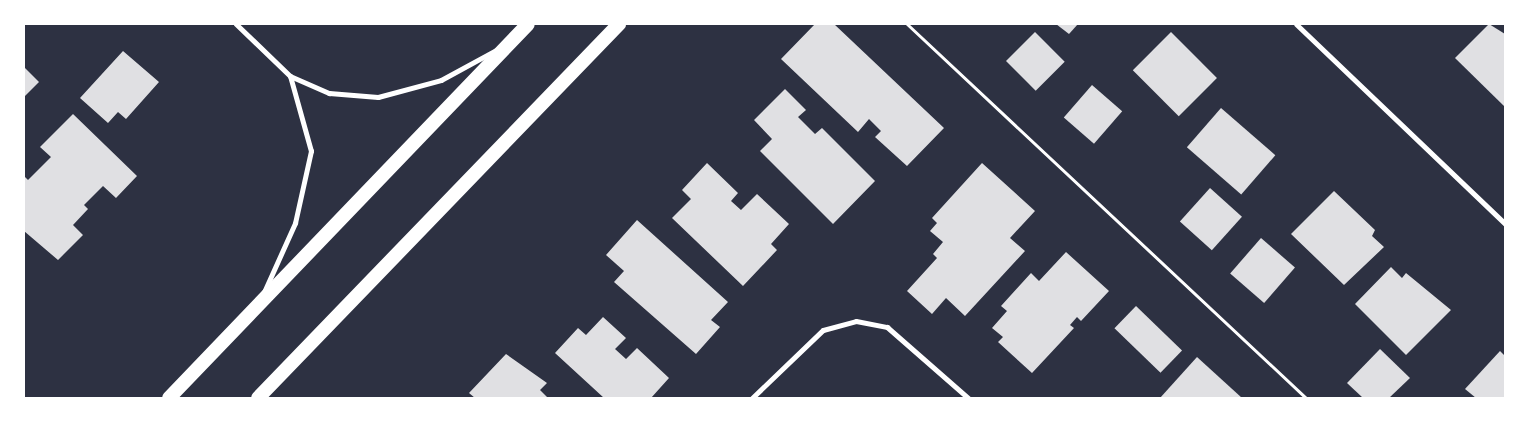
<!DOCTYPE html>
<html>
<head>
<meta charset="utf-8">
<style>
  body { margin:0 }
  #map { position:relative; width:1529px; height:422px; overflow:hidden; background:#2d3142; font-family:"Public Sans",sans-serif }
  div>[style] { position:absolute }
  .building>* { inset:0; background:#e0e0e3; transform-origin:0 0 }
  .path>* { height:3px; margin:-1.5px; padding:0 1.5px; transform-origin:1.5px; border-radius:1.5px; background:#fff }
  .minor>* { height:5px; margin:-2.5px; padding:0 2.5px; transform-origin:2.5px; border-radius:2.5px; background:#fff }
  .trunk>* { height:14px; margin:-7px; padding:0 7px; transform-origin:7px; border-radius:7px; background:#fff }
  span { translate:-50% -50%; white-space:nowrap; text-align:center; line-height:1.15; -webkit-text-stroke:5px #fff; paint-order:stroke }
  .frame { position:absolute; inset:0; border:25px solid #fff; pointer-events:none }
</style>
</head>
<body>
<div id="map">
  <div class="building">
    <i style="clip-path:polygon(815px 24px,834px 24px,944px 128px,907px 166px,875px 137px,881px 131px,869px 119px,858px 132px,781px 59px)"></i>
    <i style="clip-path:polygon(1056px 24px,1078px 24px,1069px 34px)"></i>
    <i style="clip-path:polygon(1489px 24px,1505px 34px,1505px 107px,1455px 58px)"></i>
    <i style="left:1035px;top:32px;width:42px;height:41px;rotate:45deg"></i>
    <i style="left:1171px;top:32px;width:65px;height:54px;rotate:45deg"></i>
    <i style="clip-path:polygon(123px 51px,159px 82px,126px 119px,118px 112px,108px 123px,80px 98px)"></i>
    <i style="clip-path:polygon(24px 67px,39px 82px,24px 97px)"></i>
    <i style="left:1092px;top:85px;width:40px;height:43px;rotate:41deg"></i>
    <i style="clip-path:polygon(785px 89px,806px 110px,798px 117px,815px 134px,822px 128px,875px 181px,833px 224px,760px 151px,772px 139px,754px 120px)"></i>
    <i style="left:1221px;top:108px;width:72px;height:52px;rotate:41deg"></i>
    <i style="clip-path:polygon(73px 114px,137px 176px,116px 198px,103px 186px,84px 205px,88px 209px,73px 225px,83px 235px,58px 260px,24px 231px,24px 176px,28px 180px,51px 157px,40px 147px)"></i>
    <i style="clip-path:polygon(707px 163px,738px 193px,731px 201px,741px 210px,757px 194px,789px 224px,771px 244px,777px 250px,743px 286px,672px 218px,691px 199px,682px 190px)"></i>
    <i style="clip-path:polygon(982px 163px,1035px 211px,1010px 238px,1025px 251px,965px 316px,946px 298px,932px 314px,907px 291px,937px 258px,933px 254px,943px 242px,930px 231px,937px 223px,932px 218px)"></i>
    <i style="left:1210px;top:188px;width:43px;height:45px;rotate:42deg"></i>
    <i style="clip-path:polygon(1334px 191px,1375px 230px,1372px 236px,1384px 247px,1344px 285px,1291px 234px)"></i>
    <i style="clip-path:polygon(637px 220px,728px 302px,711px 320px,720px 327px,696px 354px,614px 282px,624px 271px,606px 255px)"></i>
    <i style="left:1261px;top:238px;width:45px;height:47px;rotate:41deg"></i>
    <i style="clip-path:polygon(1066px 252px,1109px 291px,1081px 321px,1077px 317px,1070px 325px,1074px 328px,1032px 373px,998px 342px,1003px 337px,992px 328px,1007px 311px,1001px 306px,1031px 273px,1039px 281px)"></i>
    <i style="clip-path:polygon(1391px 267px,1402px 278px,1406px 273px,1451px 310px,1406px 355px,1355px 304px)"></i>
    <i style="left:1136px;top:306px;width:64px;height:31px;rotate:44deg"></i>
    <i style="clip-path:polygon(603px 317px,626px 338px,615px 349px,626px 359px,637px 348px,669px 378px,651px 398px,604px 398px,555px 353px,578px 328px,586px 335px)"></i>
    <i style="clip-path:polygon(1380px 349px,1410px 378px,1389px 398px,1363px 398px,1347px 383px)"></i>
    <i style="clip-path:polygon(1500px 351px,1505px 356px,1505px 398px,1476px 398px,1465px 389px)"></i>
    <i style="clip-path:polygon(506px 354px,547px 383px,540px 390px,548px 398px,475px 398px,469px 393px)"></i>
    <i style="clip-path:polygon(1197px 357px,1242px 398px,1160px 398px)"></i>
  </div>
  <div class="path">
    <i style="left:907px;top:24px;width:547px;rotate:43.15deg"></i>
  </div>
  <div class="minor">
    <i style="left:236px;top:24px;width:75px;rotate:43.9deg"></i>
    <i style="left:290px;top:76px;width:43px;rotate:23.6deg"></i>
    <i style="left:329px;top:93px;width:49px;rotate:4.7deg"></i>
    <i style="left:378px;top:97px;width:65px;rotate:-15.1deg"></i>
    <i style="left:441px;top:80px;width:63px;rotate:-28.6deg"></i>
    <i style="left:1296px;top:24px;width:289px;rotate:43.7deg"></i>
    <i style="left:264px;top:292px;width:76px;rotate:-65.8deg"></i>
    <i style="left:295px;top:223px;width:74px;rotate:-77.5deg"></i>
    <i style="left:311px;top:151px;width:78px;rotate:-105.6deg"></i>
    <i style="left:752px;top:398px;width:98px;rotate:-43.8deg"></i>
    <i style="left:823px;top:330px;width:34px;rotate:-15deg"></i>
    <i style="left:856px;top:321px;width:32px;rotate:11deg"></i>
    <i style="left:887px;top:327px;width:108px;rotate:41.2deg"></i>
  </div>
  <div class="trunk">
    <i style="left:169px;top:398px;width:518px;rotate:-46.17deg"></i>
    <i style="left:258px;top:398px;width:520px;rotate:-46.01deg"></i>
  </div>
  <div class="frame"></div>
</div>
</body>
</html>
